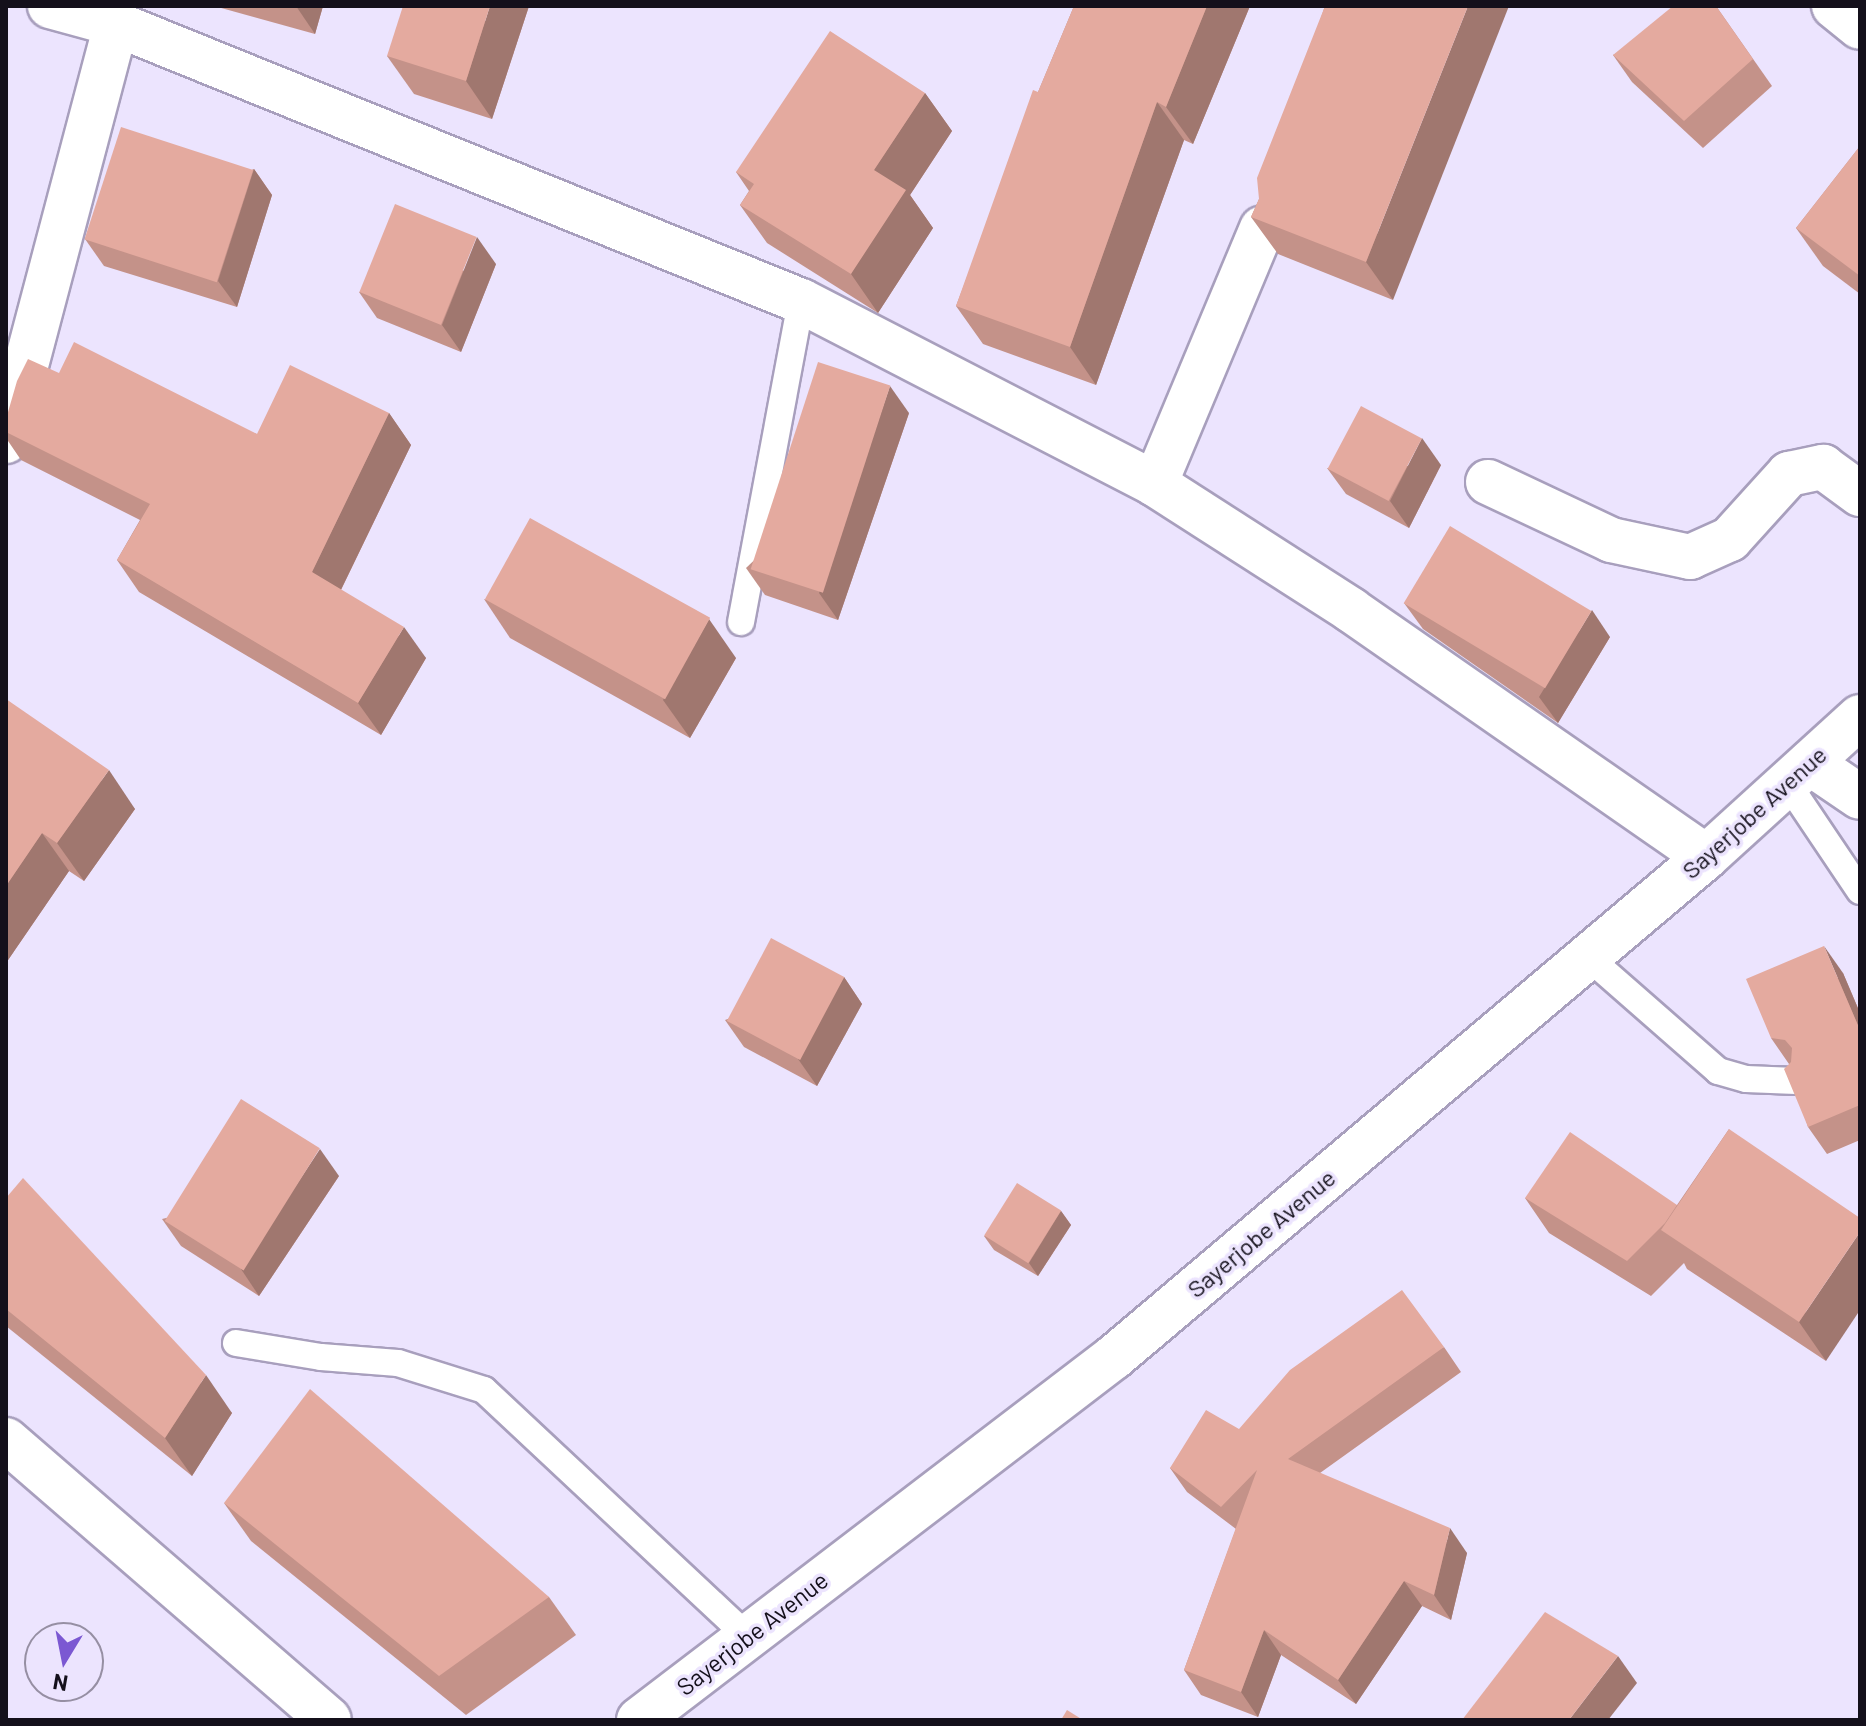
<!DOCTYPE html>
<html>
<head>
<meta charset="utf-8">
<style>
  body { margin:0 }
  #map { position:relative; width:1866px; height:1726px; overflow:hidden; background:#ece4fe; font-family:Barlow,sans-serif }
  div>[style] { position:absolute }
  .roads { filter:drop-shadow(2px 0 #a89fbd) drop-shadow(-2px 0 #a89fbd) drop-shadow(0 2px #a89fbd) drop-shadow(0 -2px #a89fbd) }
  .lane>* { height:26px; margin:-13px; padding:0 13px; transform-origin:13px; border-radius:13px; background:#fff }
  .street>* { height:44px; margin:-22px; padding:0 22px; transform-origin:22px; border-radius:22px; background:#fff }
  .primary>* { height:44px; margin:-22px; padding:0 22px; transform-origin:22px; border-radius:22px; background:#fff }
  .wall>* { inset:0; background:#c49289 }
  .shaded-wall>* { inset:0; background:#a0776f }
  .building>* { inset:0; background:#e4aa9f; transform-origin:0 0 }
  span { translate:-50% -50%; white-space:nowrap; text-align:center; line-height:1.15; -webkit-text-stroke:7px #ece4fe; paint-order:stroke }
  .street-label { font-size:24px; color:#14101b }
  .frame { position:absolute; inset:0; border:8px solid #14101b; pointer-events:none }
  .north { position:absolute; left:24px; top:1622px; width:80px; height:80px; box-sizing:border-box; background:#ece4fe; border:2px solid #968fa3; border-radius:50%; rotate:190deg; font-size:22px; font-weight:700; line-height:32px; text-align:center; color:#14101b }
  .north::after { content:''; display:block; margin:auto; width:28px; height:36px; background:#7b58d2; clip-path:polygon(50% 0,100% 100%,50% 72%,0 100%) }
</style>
</head>
<body>
<div id="map">
  <div class="roads">
    <div class="lane">
      <i style="left:741px;top:622px;width:327px;rotate:-79.4deg"></i>
      <i style="left:1788px;top:784px;width:129px;rotate:56.1deg"></i>
      <i style="left:1588px;top:957px;width:173px;rotate:41.2deg"></i>
      <i style="left:1718px;top:1071px;width:29px;rotate:16deg"></i>
      <i style="left:1746px;top:1079px;width:50px;rotate:2.3deg"></i>
      <i style="left:236px;top:1343px;width:86px;rotate:9.4deg"></i>
      <i style="left:321px;top:1357px;width:77px;rotate:4.5deg"></i>
      <i style="left:398px;top:1363px;width:90px;rotate:17.4deg"></i>
      <i style="left:484px;top:1390px;width:360px;rotate:43.1deg"></i>
    </div>
    <div class="street">
      <i style="left:50px;top:6px;width:68px;rotate:15.3deg"></i>
      <i style="left:116px;top:24px;width:739px;rotate:22.02deg"></i>
      <i style="left:801px;top:301px;width:399px;rotate:27.3deg"></i>
      <i style="left:1155px;top:484px;width:233px;rotate:32.7deg"></i>
      <i style="left:1351px;top:610px;width:432px;rotate:34.8deg"></i>
      <i style="left:1834px;top:6px;width:33px;rotate:39deg"></i>
      <i style="left:6px;top:441px;width:431px;rotate:-75.2deg"></i>
      <i style="left:1488px;top:482px;width:136px;rotate:25.2deg"></i>
      <i style="left:1611px;top:540px;width:81px;rotate:12.1deg"></i>
      <i style="left:1690px;top:557px;width:44px;rotate:-24.2deg"></i>
      <i style="left:1730px;top:539px;width:88px;rotate:-47.8deg"></i>
      <i style="left:1789px;top:474px;width:35px;rotate:-12deg"></i>
      <i style="left:1823px;top:467px;width:46px;rotate:36.1deg"></i>
      <i style="left:1155px;top:484px;width:277px;rotate:-67.3deg"></i>
      <i style="left:1810px;top:763px;width:60px;rotate:34.2deg"></i>
      <i style="left:6px;top:1440px;width:427px;rotate:40.9deg"></i>
    </div>
    <div class="primary">
      <i style="left:639px;top:1720px;width:598px;rotate:-37.39deg"></i>
      <i style="left:1114px;top:1357px;width:775px;rotate:-40.18deg"></i>
      <i style="left:1706px;top:857px;width:208px;rotate:-42.3deg"></i>
    </div>
  </div>
  <div class="wall">
    <i style="clip-path:polygon(214px 6px,323px 6px,315px 34px)"></i>
    <i style="clip-path:polygon(529px 6px,492px 119px,414px 94px,387px 56px)"></i>
    <i style="clip-path:polygon(1074px 6px,1250px 6px,1193px 144px,1184px 140px,1096px 385px,983px 344px,956px 306px,1038px 92px)"></i>
    <i style="clip-path:polygon(1325px 6px,1393px 300px,1278px 254px,1251px 217px,1259px 199px)"></i>
    <i style="clip-path:polygon(1716px 6px,1772px 86px,1703px 148px,1632px 82px,1613px 55px)"></i>
    <i style="clip-path:polygon(925px 93px,952px 131px,910px 195px,933px 228px,878px 313px,767px 243px,740px 205px,749px 191px,736px 172px)"></i>
    <i style="clip-path:polygon(1860px 146px,1860px 294px,1823px 266px,1796px 228px)"></i>
    <i style="clip-path:polygon(254px 169px,272px 195px,237px 307px,104px 266px,85px 239px)"></i>
    <i style="clip-path:polygon(496px 264px,461px 352px,377px 318px,359px 292px)"></i>
    <i style="clip-path:polygon(59px 373px,257px 434px,389px 413px,411px 445px,341px 590px,426px 658px,381px 735px,139px 592px,117px 560px,140px 520px,21px 460px,6px 438px,6px 419px)"></i>
    <i style="clip-path:polygon(909px 413px,838px 620px,765px 595px,746px 568px)"></i>
    <i style="clip-path:polygon(1441px 465px,1409px 528px,1346px 494px,1327px 468px)"></i>
    <i style="clip-path:polygon(484px 599px,736px 658px,690px 738px,510px 638px)"></i>
    <i style="clip-path:polygon(1404px 603px,1610px 637px,1558px 723px,1423px 629px)"></i>
    <i style="clip-path:polygon(6px 699px,135px 809px,84px 881px,69px 871px,6px 963px)"></i>
    <i style="clip-path:polygon(1843px 973px,1860px 1013px,1860px 1140px,1827px 1154px,1808px 1127px,1789px 1064px,1771px 1038px)"></i>
    <i style="clip-path:polygon(844px 977px,862px 1004px,817px 1086px,744px 1047px,725px 1020px)"></i>
    <i style="clip-path:polygon(1729px 1129px,1826px 1361px,1687px 1269px,1684px 1263px,1651px 1296px,1549px 1233px,1525px 1198px,1677px 1205px)"></i>
    <i style="clip-path:polygon(339px 1176px,259px 1296px,181px 1246px,162px 1219px)"></i>
    <i style="clip-path:polygon(6px 1198px,232px 1413px,192px 1476px,6px 1326px)"></i>
    <i style="clip-path:polygon(1061px 1211px,1071px 1225px,1038px 1276px,994px 1250px,984px 1236px)"></i>
    <i style="clip-path:polygon(1444px 1347px,1461px 1372px,1320px 1473px,1467px 1553px,1451px 1620px,1422px 1606px,1356px 1704px,1281px 1655px,1258px 1717px,1201px 1695px,1184px 1670px,1236px 1529px,1187px 1492px,1170px 1468px)"></i>
    <i style="clip-path:polygon(224px 1503px,549px 1597px,576px 1635px,466px 1715px,251px 1541px)"></i>
  </div>
  <div class="shaded-wall">
    <i style="clip-path:polygon(296px 6px,323px 6px,315px 34px)"></i>
    <i style="clip-path:polygon(490px 6px,529px 6px,492px 119px,466px 81px)"></i>
    <i style="clip-path:polygon(1207px 6px,1250px 6px,1193px 144px,1166px 107px)"></i>
    <i style="clip-path:polygon(1468px 6px,1509px 6px,1393px 300px,1366px 262px)"></i>
    <i style="clip-path:polygon(925px 93px,952px 131px,910px 195px,933px 228px,878px 313px,851px 274px,874px 170px)"></i>
    <i style="clip-path:polygon(1157px 102px,1184px 140px,1096px 385px,1070px 347px)"></i>
    <i style="clip-path:polygon(254px 169px,272px 195px,237px 307px,218px 281px)"></i>
    <i style="clip-path:polygon(477px 237px,496px 264px,461px 352px,442px 325px)"></i>
    <i style="clip-path:polygon(890px 386px,909px 413px,838px 620px,819px 593px)"></i>
    <i style="clip-path:polygon(389px 413px,411px 445px,334px 604px,312px 572px)"></i>
    <i style="clip-path:polygon(1422px 438px,1441px 465px,1409px 528px,1390px 501px)"></i>
    <i style="clip-path:polygon(1592px 610px,1610px 637px,1558px 723px,1539px 697px)"></i>
    <i style="clip-path:polygon(709px 619px,736px 658px,690px 738px,663px 700px)"></i>
    <i style="clip-path:polygon(404px 627px,426px 658px,381px 735px,358px 703px)"></i>
    <i style="clip-path:polygon(109px 770px,135px 809px,84px 881px,57px 843px)"></i>
    <i style="clip-path:polygon(42px 833px,69px 871px,6px 963px,6px 886px)"></i>
    <i style="clip-path:polygon(1824px 946px,1843px 973px,1860px 1013px,1860px 1030px)"></i>
    <i style="clip-path:polygon(844px 977px,862px 1004px,817px 1086px,798px 1059px)"></i>
    <i style="clip-path:polygon(320px 1149px,339px 1176px,259px 1296px,241px 1269px)"></i>
    <i style="clip-path:polygon(1061px 1211px,1071px 1225px,1038px 1276px,1029px 1263px)"></i>
    <i style="clip-path:polygon(1860px 1232px,1860px 1310px,1826px 1361px,1799px 1322px)"></i>
    <i style="clip-path:polygon(206px 1375px,232px 1413px,192px 1476px,165px 1438px)"></i>
    <i style="clip-path:polygon(1450px 1528px,1467px 1553px,1451px 1620px,1434px 1595px)"></i>
    <i style="clip-path:polygon(1404px 1581px,1422px 1606px,1356px 1704px,1338px 1680px)"></i>
    <i style="clip-path:polygon(1264px 1630px,1281px 1655px,1258px 1717px,1241px 1692px)"></i>
    <i style="clip-path:polygon(1618px 1656px,1637px 1683px,1608px 1720px,1569px 1720px)"></i>
  </div>
  <div class="building">
    <i style="clip-path:polygon(403px 6px,490px 6px,466px 81px,387px 56px)"></i>
    <i style="clip-path:polygon(1074px 6px,1207px 6px,1166px 107px,1157px 102px,1070px 347px,956px 306px,1033px 90px,1038px 92px)"></i>
    <i style="clip-path:polygon(1325px 6px,1468px 6px,1366px 262px,1251px 217px,1259px 199px,1257px 178px)"></i>
    <i style="clip-path:polygon(1673px 6px,1716px 6px,1753px 59px,1684px 121px,1613px 55px)"></i>
    <i style="clip-path:polygon(830px 31px,925px 93px,874px 170px,906px 190px,851px 274px,740px 205px,754px 184px,736px 172px)"></i>
    <i style="left:121px;top:127px;width:139px;height:118px;rotate:18deg"></i>
    <i style="clip-path:polygon(1860px 146px,1860px 276px,1796px 228px)"></i>
    <i style="left:395px;top:204px;width:88px;height:95px;rotate:22deg"></i>
    <i style="clip-path:polygon(74px 342px,257px 434px,290px 365px,389px 413px,312px 572px,404px 627px,358px 703px,117px 560px,150px 504px,6px 432px,6px 419px,17px 381px,28px 359px,59px 373px)"></i>
    <i style="left:818px;top:362px;width:76px;height:218px;rotate:18deg"></i>
    <i style="left:1361px;top:406px;width:69px;height:71px;rotate:28deg"></i>
    <i style="left:530px;top:518px;width:206px;height:93px;rotate:29deg"></i>
    <i style="left:1450px;top:526px;width:165px;height:90px;rotate:31deg"></i>
    <i style="clip-path:polygon(6px 699px,109px 770px,57px 843px,42px 833px,6px 886px)"></i>
    <i style="left:771px;top:938px;width:83px;height:94px;rotate:28deg"></i>
    <i style="clip-path:polygon(1824px 946px,1860px 1030px,1860px 1105px,1808px 1127px,1784px 1069px,1791px 1062px,1792px 1048px,1785px 1040px,1771px 1038px,1746px 979px)"></i>
    <i style="left:241px;top:1099px;width:93px;height:144px;rotate:32deg"></i>
    <i style="clip-path:polygon(1729px 1129px,1860px 1218px,1860px 1232px,1799px 1322px,1661px 1230px)"></i>
    <i style="clip-path:polygon(1570px 1132px,1677px 1205px,1665px 1223px,1627px 1261px,1525px 1198px)"></i>
    <i style="clip-path:polygon(23px 1178px,206px 1375px,165px 1438px,6px 1309px,6px 1198px)"></i>
    <i style="left:1017px;top:1183px;width:52px;height:62px;rotate:32deg"></i>
    <i style="clip-path:polygon(1402px 1290px,1444px 1347px,1288px 1459px,1450px 1528px,1434px 1595px,1404px 1581px,1338px 1680px,1264px 1630px,1241px 1692px,1184px 1670px,1257px 1470px,1221px 1507px,1170px 1468px,1206px 1410px,1239px 1429px,1290px 1370px)"></i>
    <i style="clip-path:polygon(310px 1389px,549px 1597px,439px 1676px,224px 1503px)"></i>
    <i style="clip-path:polygon(1545px 1612px,1618px 1656px,1569px 1720px,1462px 1720px)"></i>
    <i style="clip-path:polygon(1067px 1710px,1083px 1720px,1061px 1720px)"></i>
  </div>
  <div class="street-label">
    <span style="left:1754px;top:812px;rotate:-42deg">Sayerjobe Avenue</span>
    <span style="left:1261px;top:1233px;rotate:-40deg">Sayerjobe Avenue</span>
    <span style="left:752px;top:1633px;rotate:-38deg">Sayerjobe Avenue</span>
  </div>
  <div class="frame"></div>
  <div class="north">N</div>
</div>
</body>
</html>
